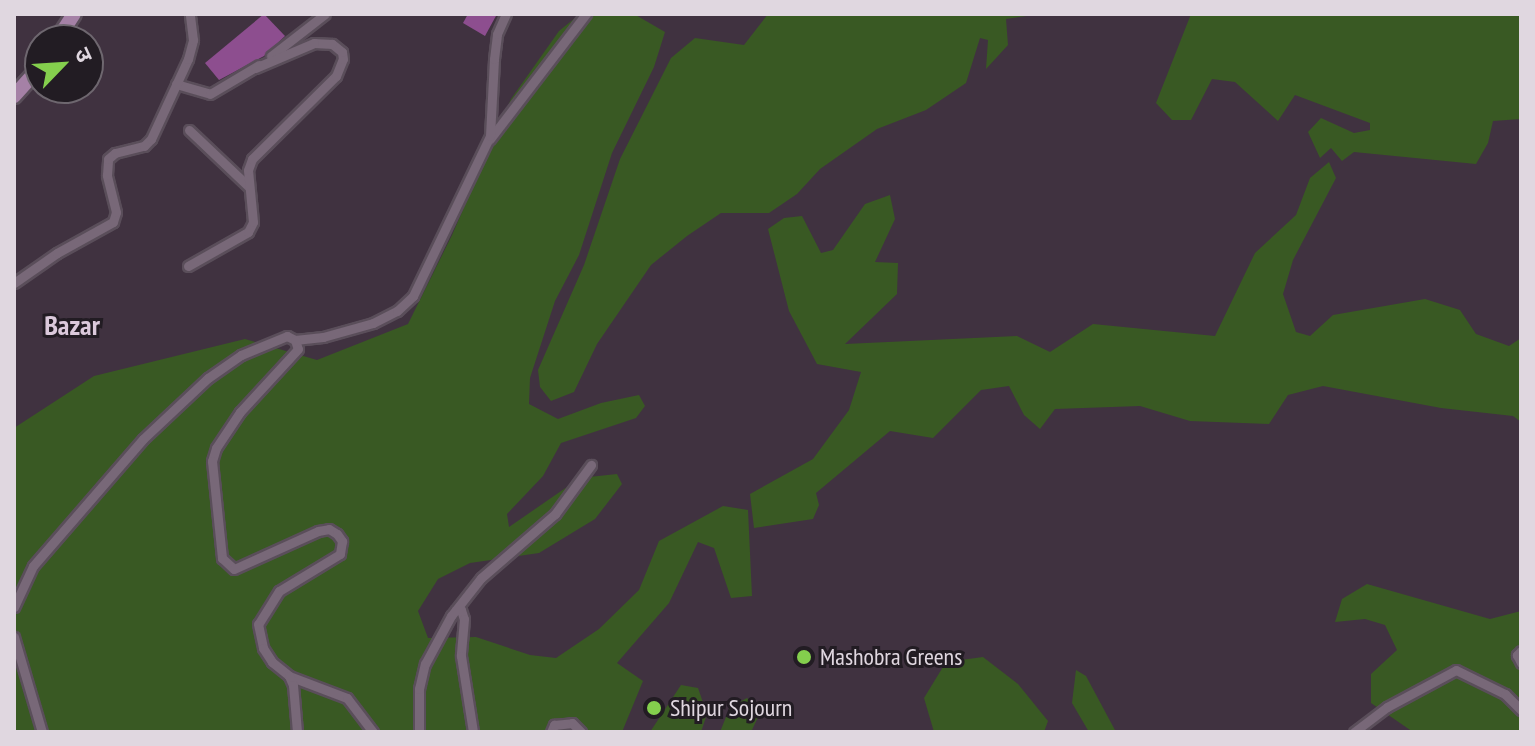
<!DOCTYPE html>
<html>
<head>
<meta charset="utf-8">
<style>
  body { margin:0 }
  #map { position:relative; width:1535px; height:746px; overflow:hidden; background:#403240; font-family:"PT Sans Narrow","Noto Sans Devanagari",sans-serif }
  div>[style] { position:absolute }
  .green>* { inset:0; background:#395923 }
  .building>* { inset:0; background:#8d4e8f }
  .roads { filter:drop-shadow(2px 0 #5a4e5a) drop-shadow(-2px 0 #5a4e5a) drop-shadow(0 2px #5a4e5a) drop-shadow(0 -2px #5a4e5a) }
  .street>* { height:9px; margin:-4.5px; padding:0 4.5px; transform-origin:4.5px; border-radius:4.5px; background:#786878 }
  .primary>* { height:14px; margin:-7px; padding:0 7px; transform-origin:7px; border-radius:7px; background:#a581a6 }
  .dots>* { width:22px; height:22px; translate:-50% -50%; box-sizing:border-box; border:4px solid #221c23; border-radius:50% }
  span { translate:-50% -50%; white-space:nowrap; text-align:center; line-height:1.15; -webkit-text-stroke:6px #221c23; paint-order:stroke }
  .poi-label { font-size:24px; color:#e0d7e0 }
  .left { translate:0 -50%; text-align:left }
  .quarter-label { font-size:28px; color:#dbc9db; font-weight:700 }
  .frame { position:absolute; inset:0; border:16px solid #e0d7e0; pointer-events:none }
  .north { position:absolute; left:24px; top:24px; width:80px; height:80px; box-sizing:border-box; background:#221c23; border:2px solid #6e676f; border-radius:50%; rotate:65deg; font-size:22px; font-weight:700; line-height:32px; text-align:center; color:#e0d7e0 }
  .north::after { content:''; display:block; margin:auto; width:28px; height:36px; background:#84cf4d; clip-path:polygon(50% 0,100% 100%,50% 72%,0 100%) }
</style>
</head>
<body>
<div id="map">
  <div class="green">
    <i style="clip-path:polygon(580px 14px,634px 14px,665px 32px,654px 67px,612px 153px,579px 255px,555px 301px,530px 378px,529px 404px,558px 419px,601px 403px,639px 395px,645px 406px,636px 418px,561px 443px,543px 476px,507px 514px,509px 527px,580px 478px,617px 474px,622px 484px,595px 519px,539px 553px,470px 563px,438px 579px,418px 611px,428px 638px,476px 637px,530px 655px,556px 658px,599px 629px,639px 590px,659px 541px,723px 506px,748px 510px,752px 596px,731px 598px,714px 548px,698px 542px,669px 603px,617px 663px,643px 681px,622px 732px,14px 732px,14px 428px,94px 376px,245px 339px,317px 360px,408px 324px,452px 235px,511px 99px,559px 31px)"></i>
    <i style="clip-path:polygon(768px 14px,1041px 14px,1006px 19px,1008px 45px,986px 69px,988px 40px,980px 38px,966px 83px,926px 110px,877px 129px,820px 169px,797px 194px,769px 213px,721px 213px,687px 236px,651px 265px,597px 344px,574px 392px,551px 401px,540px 387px,538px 370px,584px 265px,620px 159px,671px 58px,695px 38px,744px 45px)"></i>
    <i style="clip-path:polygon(1191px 14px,1521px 14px,1521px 119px,1493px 121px,1488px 143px,1476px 164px,1354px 152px,1342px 161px,1331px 148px,1320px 158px,1308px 132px,1321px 118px,1354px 133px,1370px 130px,1370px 123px,1295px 95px,1278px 121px,1235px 82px,1212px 79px,1191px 120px,1172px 120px,1156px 103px)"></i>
    <i style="clip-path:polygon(1329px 162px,1336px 178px,1293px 260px,1283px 294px,1296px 332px,1310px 336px,1333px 315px,1425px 299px,1460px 310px,1476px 334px,1509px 346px,1521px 338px,1521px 422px,1513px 416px,1441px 408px,1323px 386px,1288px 395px,1269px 424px,1190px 421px,1140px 406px,1055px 409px,1040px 429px,1024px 415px,1009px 386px,981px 390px,933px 438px,890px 431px,816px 493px,819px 505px,813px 519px,754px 528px,750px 494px,813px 459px,849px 410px,861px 372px,817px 364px,789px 311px,768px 229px,784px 218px,802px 216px,821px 253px,833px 250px,865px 204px,890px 195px,895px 219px,875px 262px,898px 263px,897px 294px,845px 344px,1017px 336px,1050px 352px,1093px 324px,1215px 336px,1255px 253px,1296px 215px,1310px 178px)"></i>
    <i style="clip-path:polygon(1367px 584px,1490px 619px,1521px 611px,1521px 732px,1413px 732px,1371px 703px,1371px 674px,1397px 650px,1385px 625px,1365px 619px,1335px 622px,1342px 599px)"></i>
    <i style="clip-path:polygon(983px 657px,1018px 684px,1048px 721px,1044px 732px,934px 732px,924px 698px,946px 662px)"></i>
    <i style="clip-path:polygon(1076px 670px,1086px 676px,1116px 732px,1089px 732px,1072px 703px)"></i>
    <i style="clip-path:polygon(681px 685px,698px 688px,707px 714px,701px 732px,650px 732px)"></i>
    <i style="clip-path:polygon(747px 698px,761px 711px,751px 732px,720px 732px,730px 707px)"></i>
  </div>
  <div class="building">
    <i style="clip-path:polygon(264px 14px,285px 36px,264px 56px,219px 80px,205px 63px)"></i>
    <i style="clip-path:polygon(468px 14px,497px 14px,485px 36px,463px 23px)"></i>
  </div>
  <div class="roads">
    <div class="street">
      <i style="left:271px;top:56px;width:68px;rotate:-37.9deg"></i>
      <i style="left:176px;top:84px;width:35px;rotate:16deg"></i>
      <i style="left:210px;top:94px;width:57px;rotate:-30.6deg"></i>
      <i style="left:189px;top:130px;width:83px;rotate:43.5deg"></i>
      <i style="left:490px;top:139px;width:158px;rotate:-52.5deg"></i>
      <i style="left:188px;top:266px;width:69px;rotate:-29.5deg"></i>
      <i style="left:248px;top:232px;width:11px;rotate:-63deg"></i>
      <i style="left:253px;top:222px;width:52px;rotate:-95.5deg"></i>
      <i style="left:248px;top:170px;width:12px;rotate:-70deg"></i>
      <i style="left:252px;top:159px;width:118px;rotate:-44.7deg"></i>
      <i style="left:336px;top:76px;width:18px;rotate:-68deg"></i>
      <i style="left:343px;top:59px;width:7px;rotate:-98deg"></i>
      <i style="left:342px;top:52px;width:13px;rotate:-141deg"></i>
      <i style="left:332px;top:44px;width:18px;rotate:-177deg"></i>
      <i style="left:314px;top:43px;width:64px;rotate:157deg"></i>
      <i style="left:14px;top:283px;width:52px;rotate:-34.9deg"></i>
      <i style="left:57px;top:253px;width:64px;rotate:-29deg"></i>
      <i style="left:113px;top:222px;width:10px;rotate:-73deg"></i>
      <i style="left:116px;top:212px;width:38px;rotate:-104deg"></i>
      <i style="left:107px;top:175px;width:16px;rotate:-86deg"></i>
      <i style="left:108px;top:159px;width:9px;rotate:-41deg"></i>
      <i style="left:115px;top:153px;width:30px;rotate:-14deg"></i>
      <i style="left:144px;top:146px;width:10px;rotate:-45deg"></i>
      <i style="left:151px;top:139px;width:88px;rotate:-65.2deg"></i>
      <i style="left:188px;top:59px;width:20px;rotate:-75deg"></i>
      <i style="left:193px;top:40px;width:26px;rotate:-97deg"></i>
      <i style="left:295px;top:340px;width:28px;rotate:-6deg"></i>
      <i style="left:323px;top:337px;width:52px;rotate:-15.6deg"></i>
      <i style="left:373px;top:323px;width:27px;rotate:-27deg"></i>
      <i style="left:397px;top:311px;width:22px;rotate:-43deg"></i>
      <i style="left:413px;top:296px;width:178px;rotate:-64.3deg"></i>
      <i style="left:490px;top:136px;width:77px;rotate:-87deg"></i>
      <i style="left:494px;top:59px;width:25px;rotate:-83deg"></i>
      <i style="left:497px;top:34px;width:22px;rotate:-66deg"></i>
      <i style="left:14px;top:607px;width:45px;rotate:-65.1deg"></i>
      <i style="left:33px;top:566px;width:168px;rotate:-49.1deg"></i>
      <i style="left:143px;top:439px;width:89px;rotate:-43.2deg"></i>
      <i style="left:208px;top:378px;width:40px;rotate:-34.9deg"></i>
      <i style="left:241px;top:355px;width:50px;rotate:-22.4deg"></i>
      <i style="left:287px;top:336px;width:9px;rotate:27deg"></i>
      <i style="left:295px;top:340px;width:9px;rotate:72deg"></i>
      <i style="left:298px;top:349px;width:86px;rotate:132.6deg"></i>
      <i style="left:240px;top:412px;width:43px;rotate:123.7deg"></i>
      <i style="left:216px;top:448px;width:14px;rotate:107deg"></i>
      <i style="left:212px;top:461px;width:98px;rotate:84.1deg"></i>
      <i style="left:222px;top:558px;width:16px;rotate:43deg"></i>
      <i style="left:234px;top:569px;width:92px;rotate:-24.3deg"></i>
      <i style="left:318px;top:531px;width:11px;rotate:-10deg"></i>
      <i style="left:329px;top:529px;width:9px;rotate:32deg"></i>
      <i style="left:337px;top:534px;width:9px;rotate:54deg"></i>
      <i style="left:342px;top:541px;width:13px;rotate:99deg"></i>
      <i style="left:340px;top:554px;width:71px;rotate:148.8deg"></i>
      <i style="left:279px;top:591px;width:39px;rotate:122deg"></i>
      <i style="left:258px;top:624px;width:25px;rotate:78deg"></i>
      <i style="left:263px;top:648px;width:17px;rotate:57deg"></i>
      <i style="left:272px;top:662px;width:22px;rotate:39deg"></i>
      <i style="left:289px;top:676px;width:62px;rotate:20.8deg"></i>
      <i style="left:347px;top:698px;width:43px;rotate:52.6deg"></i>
      <i style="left:456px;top:610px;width:5px"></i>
      <i style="left:461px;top:610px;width:9px;rotate:72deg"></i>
      <i style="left:464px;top:619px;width:37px;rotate:95deg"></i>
      <i style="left:461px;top:656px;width:77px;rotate:81deg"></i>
      <i style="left:14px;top:637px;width:99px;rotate:73.6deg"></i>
      <i style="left:1521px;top:651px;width:6px;rotate:135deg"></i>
      <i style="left:1517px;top:655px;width:9px;rotate:63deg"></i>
      <i style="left:289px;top:676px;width:10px;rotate:66deg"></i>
      <i style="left:293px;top:685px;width:47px;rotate:85.1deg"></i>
      <i style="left:419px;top:732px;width:43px;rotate:-90deg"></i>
      <i style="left:419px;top:689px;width:26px;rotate:-77deg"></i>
      <i style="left:425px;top:664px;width:55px;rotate:-61.6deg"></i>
      <i style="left:451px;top:616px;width:48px;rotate:-51.7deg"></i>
      <i style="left:481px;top:578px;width:98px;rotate:-40.9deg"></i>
      <i style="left:555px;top:514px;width:61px;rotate:-53.7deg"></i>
      <i style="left:551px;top:732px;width:8px;rotate:-67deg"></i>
      <i style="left:554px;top:725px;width:18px;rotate:-6deg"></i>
      <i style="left:572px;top:723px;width:13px;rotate:45deg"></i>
      <i style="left:1354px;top:732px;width:41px;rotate:-37.1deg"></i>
      <i style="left:1387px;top:707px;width:78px;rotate:-28.2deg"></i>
      <i style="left:1456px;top:670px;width:55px;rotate:26.1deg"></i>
      <i style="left:1505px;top:694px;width:23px;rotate:45deg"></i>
    </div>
    <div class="primary">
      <i style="left:57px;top:40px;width:31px;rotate:-57deg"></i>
      <i style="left:14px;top:96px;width:39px;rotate:-48deg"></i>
    </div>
  </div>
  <div class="dots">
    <i style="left:804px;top:657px;background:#84cf4d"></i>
    <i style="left:654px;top:708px;background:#84cf4d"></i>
  </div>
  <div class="poi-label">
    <span class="left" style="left:820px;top:657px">Mashobra Greens</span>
    <span class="left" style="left:670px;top:708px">Shipur Sojourn</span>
  </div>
  <div class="quarter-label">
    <span style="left:72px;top:325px">Bazar</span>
  </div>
  <div class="frame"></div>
  <div class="north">उ</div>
</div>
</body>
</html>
